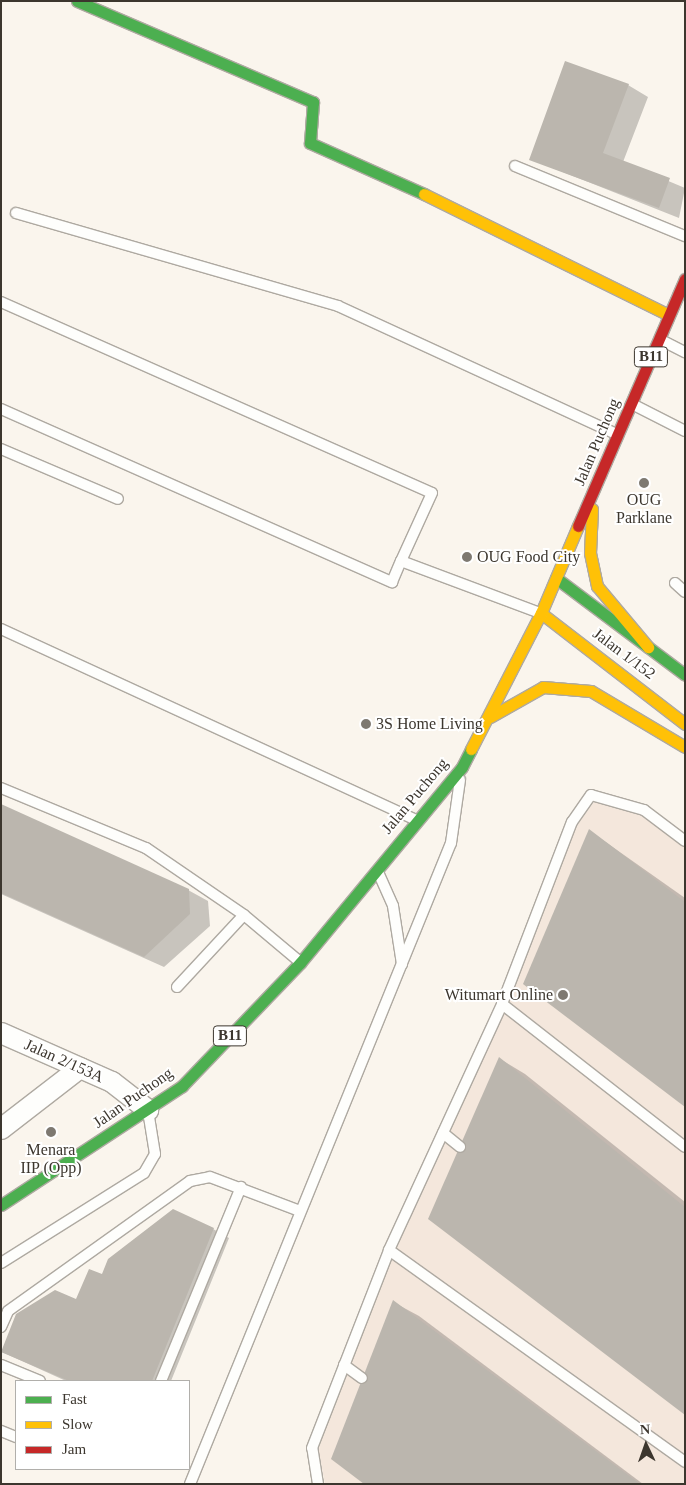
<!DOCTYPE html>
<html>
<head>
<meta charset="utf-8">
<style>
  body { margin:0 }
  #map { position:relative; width:686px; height:1485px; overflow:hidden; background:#faf5ed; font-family:Georgia,serif }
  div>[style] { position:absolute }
  .commercial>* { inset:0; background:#f4e7dc }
  .shadow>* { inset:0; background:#0003 }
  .building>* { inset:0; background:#bbb6ae }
  .roads { filter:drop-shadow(1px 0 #aea9a1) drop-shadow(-1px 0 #aea9a1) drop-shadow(0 1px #aea9a1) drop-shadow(0 -1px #aea9a1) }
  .lane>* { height:10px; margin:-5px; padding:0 5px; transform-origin:5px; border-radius:5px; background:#fefefc }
  .street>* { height:20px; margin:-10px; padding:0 10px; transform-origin:10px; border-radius:10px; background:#fefefc }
  .fast>* { height:11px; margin:-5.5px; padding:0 5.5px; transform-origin:5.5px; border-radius:5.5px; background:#4caf50 }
  .slow>* { height:11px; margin:-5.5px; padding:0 5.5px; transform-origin:5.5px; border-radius:5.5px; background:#ffc107 }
  .jam>* { height:11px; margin:-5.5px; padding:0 5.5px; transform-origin:5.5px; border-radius:5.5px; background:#c62828 }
  .dots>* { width:14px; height:14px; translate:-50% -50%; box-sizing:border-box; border:2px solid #fff; border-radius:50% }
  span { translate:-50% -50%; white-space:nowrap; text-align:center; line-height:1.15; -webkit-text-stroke:4px #fff; paint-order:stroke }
  .shield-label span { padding:1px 4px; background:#fff; border:1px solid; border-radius:4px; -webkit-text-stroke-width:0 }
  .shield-label { font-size:15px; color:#3c362e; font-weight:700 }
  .street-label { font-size:16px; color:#3c362e }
  .poi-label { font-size:16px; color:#3c362e }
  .left { translate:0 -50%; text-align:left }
  .right { translate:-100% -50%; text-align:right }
  .frame { position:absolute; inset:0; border:2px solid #3c362e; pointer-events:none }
  .legend { position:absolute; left:15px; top:1380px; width:175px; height:90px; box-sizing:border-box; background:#fff; border:1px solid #b1afab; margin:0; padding:6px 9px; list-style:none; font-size:15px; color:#3c362e }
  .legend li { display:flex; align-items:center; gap:10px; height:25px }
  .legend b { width:25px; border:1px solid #b1afab }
  .north { position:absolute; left:621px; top:1420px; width:50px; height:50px; -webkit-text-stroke:4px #fff; paint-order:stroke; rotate:357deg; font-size:14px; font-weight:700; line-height:20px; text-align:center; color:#3c362e }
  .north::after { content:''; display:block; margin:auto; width:18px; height:22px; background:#3c362e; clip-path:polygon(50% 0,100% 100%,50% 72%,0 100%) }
</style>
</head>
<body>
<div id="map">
  <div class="commercial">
    <i style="clip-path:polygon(594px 802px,644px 816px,685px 847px,685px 1484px,325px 1484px,318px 1448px,396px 1247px,577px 825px)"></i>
  </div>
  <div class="shadow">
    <i style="clip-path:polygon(628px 85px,648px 97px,623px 162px,685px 188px,679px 218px,530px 159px)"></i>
    <i style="clip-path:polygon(1px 806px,188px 890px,208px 901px,210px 926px,164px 967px,1px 894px)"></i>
    <i style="clip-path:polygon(590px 831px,685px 898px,685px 1106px)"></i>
    <i style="clip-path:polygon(500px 1059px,525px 1074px,685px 1202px,685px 1413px)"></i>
    <i style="clip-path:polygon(213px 1229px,229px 1238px,171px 1381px,66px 1381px,2px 1352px,77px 1300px,102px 1276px)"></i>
    <i style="clip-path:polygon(393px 1302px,419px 1316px,643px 1484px,366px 1484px)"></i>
  </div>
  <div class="building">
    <i style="clip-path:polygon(565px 61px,629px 84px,603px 153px,670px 178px,659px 208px,529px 160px)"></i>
    <i style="clip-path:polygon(1px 804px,189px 889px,190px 914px,144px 957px,1px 893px)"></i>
    <i style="clip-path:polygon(589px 829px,685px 902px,685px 1107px,523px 984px)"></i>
    <i style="clip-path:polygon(499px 1057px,685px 1207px,685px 1415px,428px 1219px)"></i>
    <i style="clip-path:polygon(173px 1209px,214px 1228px,152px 1381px,69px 1381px,1px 1352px,16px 1314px,55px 1290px,76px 1299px,89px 1269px,102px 1274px,108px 1259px)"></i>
    <i style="clip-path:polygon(393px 1300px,640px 1484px,364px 1484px,331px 1459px)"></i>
  </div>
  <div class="roads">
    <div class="lane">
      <i style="left:515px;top:166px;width:184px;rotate:22.4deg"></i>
      <i style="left:16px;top:213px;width:335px;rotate:16.1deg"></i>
      <i style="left:338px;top:306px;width:306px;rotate:24.7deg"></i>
      <i style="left:1px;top:302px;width:471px;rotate:23.9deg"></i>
      <i style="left:432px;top:493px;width:75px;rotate:114.5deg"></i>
      <i style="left:401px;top:561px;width:148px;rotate:20.5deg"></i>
      <i style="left:661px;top:340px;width:27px;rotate:27deg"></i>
      <i style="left:632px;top:404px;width:59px;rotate:27deg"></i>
      <i style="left:1px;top:409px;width:428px;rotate:23.9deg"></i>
      <i style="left:392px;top:582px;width:23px;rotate:-67deg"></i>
      <i style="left:1px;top:449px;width:127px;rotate:23.1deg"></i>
      <i style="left:675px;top:583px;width:13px;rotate:42deg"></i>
      <i style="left:1px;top:629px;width:457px;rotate:24.7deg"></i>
      <i style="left:1px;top:788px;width:157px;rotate:22.5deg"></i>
      <i style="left:146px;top:848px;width:119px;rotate:34.4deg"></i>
      <i style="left:378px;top:872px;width:37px;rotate:66deg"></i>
      <i style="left:393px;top:906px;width:59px;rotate:81.2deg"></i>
      <i style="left:177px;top:987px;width:98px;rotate:-47.1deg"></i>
      <i style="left:244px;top:915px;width:73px;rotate:40deg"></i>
      <i style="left:502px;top:1004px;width:232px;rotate:38deg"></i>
      <i style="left:443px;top:1133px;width:22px;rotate:39deg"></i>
      <i style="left:389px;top:1250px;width:364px;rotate:35.6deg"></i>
      <i style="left:1px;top:1263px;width:169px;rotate:-32.2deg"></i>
      <i style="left:144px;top:1173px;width:22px;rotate:-60deg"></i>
      <i style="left:155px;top:1154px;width:44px;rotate:-99.2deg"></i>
      <i style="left:1px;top:1327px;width:17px;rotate:-66deg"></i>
      <i style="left:8px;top:1311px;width:224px;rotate:-35.5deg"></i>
      <i style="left:190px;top:1181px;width:20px;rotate:-11deg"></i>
      <i style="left:210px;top:1177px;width:96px;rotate:20.7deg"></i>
      <i style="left:1px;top:1365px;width:42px;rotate:22.3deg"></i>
      <i style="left:344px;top:1365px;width:22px;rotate:36deg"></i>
      <i style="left:161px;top:1381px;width:210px;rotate:-67.6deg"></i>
      <i style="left:1px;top:1431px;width:16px;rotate:22deg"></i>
      <i style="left:190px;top:1484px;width:692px;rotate:-67.85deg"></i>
      <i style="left:451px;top:843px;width:64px;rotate:-81.9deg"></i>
      <i style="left:318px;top:1484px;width:36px;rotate:-99deg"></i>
      <i style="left:312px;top:1448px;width:212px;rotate:-68.7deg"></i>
      <i style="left:389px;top:1250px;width:271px;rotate:-65.3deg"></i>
      <i style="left:502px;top:1004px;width:195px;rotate:-69deg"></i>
      <i style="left:572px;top:822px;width:33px;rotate:-55deg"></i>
      <i style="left:591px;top:795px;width:55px;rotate:15.8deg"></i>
      <i style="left:644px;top:810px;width:51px;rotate:37.1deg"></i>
    </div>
    <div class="street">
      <i style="left:1px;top:1033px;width:121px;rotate:23.8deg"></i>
      <i style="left:112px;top:1082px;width:46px;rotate:37.9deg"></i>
      <i style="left:1px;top:1129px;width:100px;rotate:-37.7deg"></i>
    </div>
    <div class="fast">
      <i style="left:77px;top:1px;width:257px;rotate:23.2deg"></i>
      <i style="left:313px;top:102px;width:41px;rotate:94.2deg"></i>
      <i style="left:310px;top:143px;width:125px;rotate:24.1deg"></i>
      <i style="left:556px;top:578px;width:161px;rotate:36.9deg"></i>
      <i style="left:1px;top:1205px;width:217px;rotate:-33.3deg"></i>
      <i style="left:182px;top:1086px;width:170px;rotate:-46.2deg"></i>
      <i style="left:300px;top:963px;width:254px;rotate:-50.4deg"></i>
      <i style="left:462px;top:767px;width:20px;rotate:-63deg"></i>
    </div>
    <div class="slow">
      <i style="left:424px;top:194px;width:273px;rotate:26.3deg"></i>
      <i style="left:592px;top:509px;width:44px;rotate:92.6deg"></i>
      <i style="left:590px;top:553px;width:34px;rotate:78deg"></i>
      <i style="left:597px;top:586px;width:80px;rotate:50.1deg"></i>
      <i style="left:541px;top:613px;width:182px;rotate:37.6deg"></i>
      <i style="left:490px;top:717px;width:61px;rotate:-29.5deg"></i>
      <i style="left:543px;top:687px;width:48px;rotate:4.8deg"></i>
      <i style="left:591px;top:691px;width:109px;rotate:30.8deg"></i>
      <i style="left:471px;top:749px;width:153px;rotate:-62.8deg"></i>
      <i style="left:541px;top:613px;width:95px;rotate:-67deg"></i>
    </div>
    <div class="jam">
      <i style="left:578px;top:526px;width:269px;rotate:-66.6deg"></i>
    </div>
  </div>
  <div class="dots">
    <i style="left:644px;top:483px;background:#7e7971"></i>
    <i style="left:467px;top:557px;background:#7e7971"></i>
    <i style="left:366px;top:724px;background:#7e7971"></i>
    <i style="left:563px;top:995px;background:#7e7971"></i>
    <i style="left:51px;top:1132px;background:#7e7971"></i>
  </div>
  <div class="shield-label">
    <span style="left:651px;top:357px">B11</span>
    <span style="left:230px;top:1036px">B11</span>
  </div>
  <div class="street-label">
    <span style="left:597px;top:442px;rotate:-67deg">Jalan Puchong</span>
    <span style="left:624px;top:654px;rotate:37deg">Jalan 1/152</span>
    <span style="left:415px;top:796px;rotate:-50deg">Jalan Puchong</span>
    <span style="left:64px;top:1061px;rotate:24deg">Jalan 2/153A</span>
    <span style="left:133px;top:1098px;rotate:-35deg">Jalan Puchong</span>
  </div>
  <div class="poi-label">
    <span style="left:644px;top:509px">OUG<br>Parklane</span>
    <span class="left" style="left:477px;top:557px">OUG Food City</span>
    <span class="left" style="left:376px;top:724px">3S Home Living</span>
    <span class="right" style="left:553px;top:995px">Witumart Online</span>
    <span style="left:51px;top:1159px">Menara<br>IIP (Opp)</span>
  </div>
  <div class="frame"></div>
  <ul class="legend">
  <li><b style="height:6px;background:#4caf50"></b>Fast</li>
  <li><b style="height:6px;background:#ffc107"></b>Slow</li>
  <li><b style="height:6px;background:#c62828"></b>Jam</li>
  </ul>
  <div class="north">N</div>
</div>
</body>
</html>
